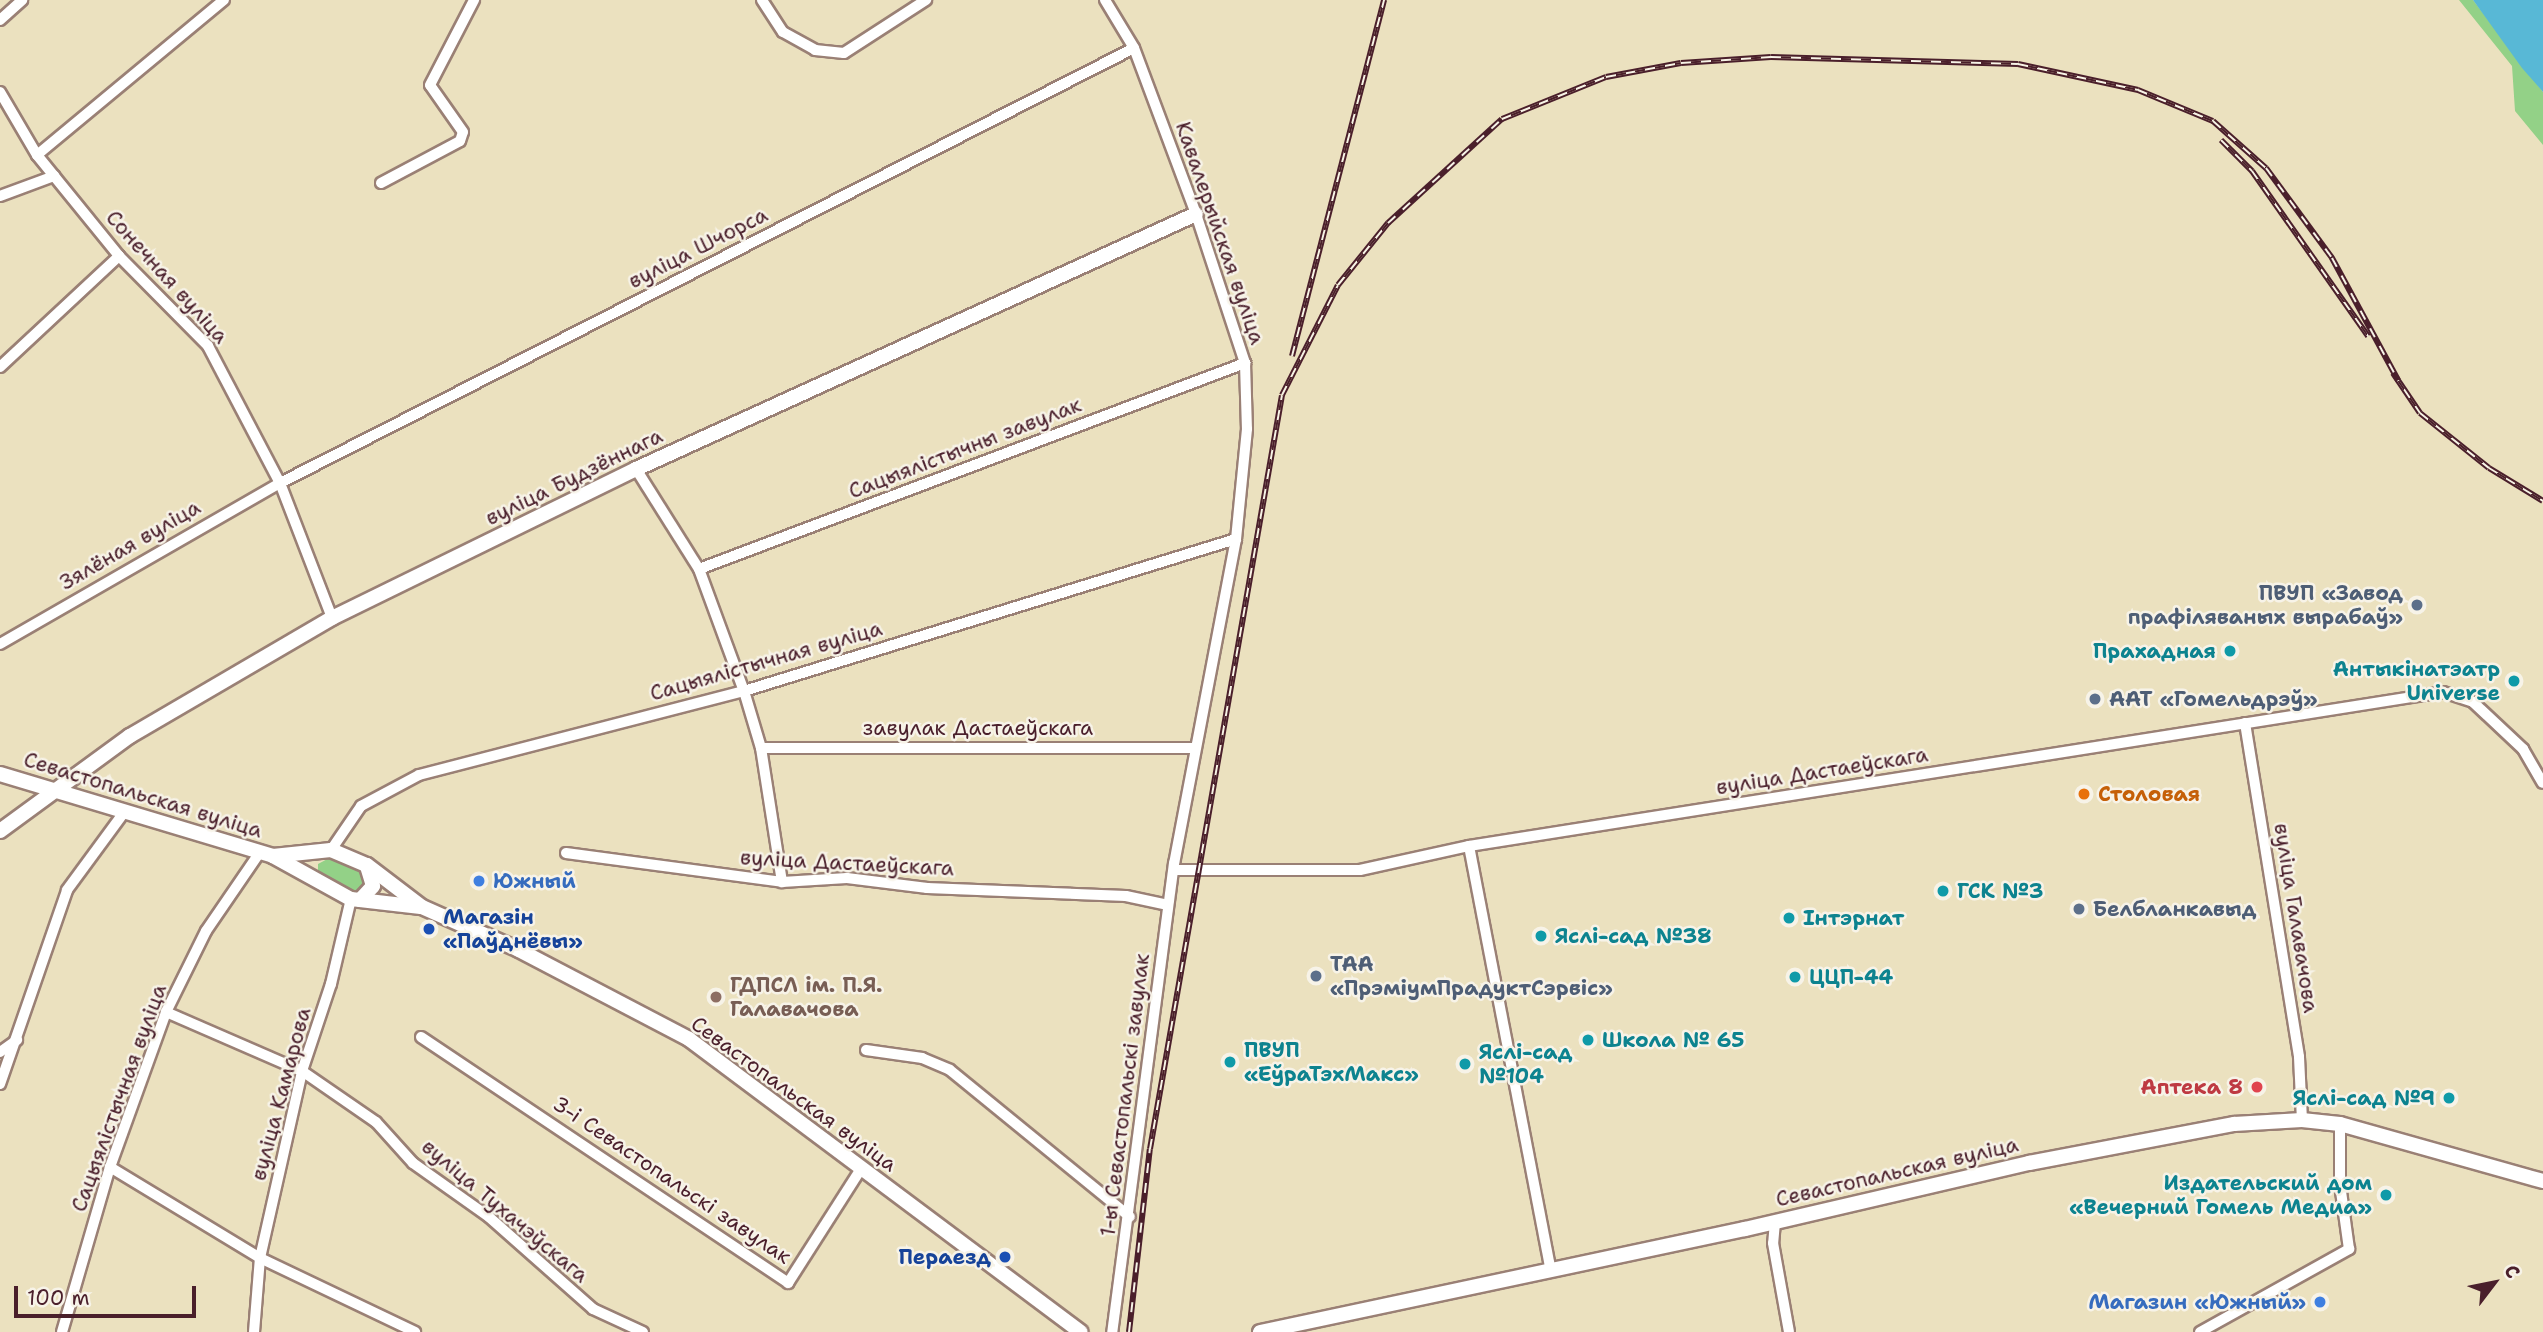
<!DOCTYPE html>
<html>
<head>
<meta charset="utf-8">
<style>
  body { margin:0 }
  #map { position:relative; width:2543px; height:1332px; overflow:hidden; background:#ebe1bf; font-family:"Shantell Sans",sans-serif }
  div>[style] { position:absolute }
  .green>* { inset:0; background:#93d187 }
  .water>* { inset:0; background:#58b8d6 }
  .roads { filter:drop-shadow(2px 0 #9a8075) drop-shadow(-2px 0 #9a8075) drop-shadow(0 2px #9a8075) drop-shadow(0 -2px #9a8075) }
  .minor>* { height:10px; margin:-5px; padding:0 5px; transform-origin:5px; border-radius:5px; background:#fff }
  .tertiary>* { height:14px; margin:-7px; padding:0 7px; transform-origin:7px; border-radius:7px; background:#fff }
  .rail>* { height:6px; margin-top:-3px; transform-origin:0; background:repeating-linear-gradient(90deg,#f7f3e8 0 10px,#4a1f2b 0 20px); box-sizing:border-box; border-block:2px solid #4a1f2b }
  .dots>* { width:19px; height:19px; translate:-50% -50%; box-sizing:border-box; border:4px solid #f7f3e8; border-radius:50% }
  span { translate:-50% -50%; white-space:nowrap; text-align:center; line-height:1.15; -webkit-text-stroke:5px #f7f3e8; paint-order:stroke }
  .street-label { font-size:21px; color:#4a1f2b }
  .service-label { font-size:21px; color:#4e5e75; font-weight:700 }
  .right { translate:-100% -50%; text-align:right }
  .left { translate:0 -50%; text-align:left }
  .culture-label { font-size:21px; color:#0d838f; font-weight:700 }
  .food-label { font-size:21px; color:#c56008; font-weight:700 }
  .shop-label { font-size:21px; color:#366cbe; font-weight:700 }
  .transit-label { font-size:21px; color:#164399; font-weight:700 }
  .education-label { font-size:21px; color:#785e54; font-weight:700 }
  .health-label { font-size:21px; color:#be3a42; font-weight:700 }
  .north { position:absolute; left:2459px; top:1248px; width:70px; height:70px; -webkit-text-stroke:5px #f7f3e8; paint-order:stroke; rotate:58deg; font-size:19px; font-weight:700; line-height:28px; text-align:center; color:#4a1f2b }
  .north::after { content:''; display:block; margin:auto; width:24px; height:32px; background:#4a1f2b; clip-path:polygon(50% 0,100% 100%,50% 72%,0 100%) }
  .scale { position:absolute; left:14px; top:1286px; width:182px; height:32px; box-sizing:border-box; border:4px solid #4a1f2b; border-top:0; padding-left:9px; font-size:21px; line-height:24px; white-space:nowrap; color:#4a1f2b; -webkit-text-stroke:5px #f7f3e8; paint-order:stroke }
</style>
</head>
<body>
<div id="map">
  <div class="green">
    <i style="clip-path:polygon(2459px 0,2473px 0,2543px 92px,2543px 145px,2515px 111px,2512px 66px)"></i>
    <i style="clip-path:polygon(333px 856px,362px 869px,368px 875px,364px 891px,354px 893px,318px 876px,318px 864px)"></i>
  </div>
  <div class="water">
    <i style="clip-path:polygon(2473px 0,2543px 0,2543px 92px,2522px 68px)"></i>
  </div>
  <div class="roads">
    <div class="minor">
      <i style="left:762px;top:0;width:38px;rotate:57deg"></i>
      <i style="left:783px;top:32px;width:37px;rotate:29deg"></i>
      <i style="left:815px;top:50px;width:29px;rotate:6deg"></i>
      <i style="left:844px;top:53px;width:98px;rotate:-32.9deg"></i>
      <i style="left:1105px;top:0;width:56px;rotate:58.9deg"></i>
      <i style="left:1134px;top:48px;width:177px;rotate:69.5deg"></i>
      <i style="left:1196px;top:214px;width:157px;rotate:71.8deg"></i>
      <i style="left:1245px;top:363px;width:66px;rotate:88.3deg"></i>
      <i style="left:1247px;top:429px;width:111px;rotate:95.7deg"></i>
      <i style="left:1236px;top:539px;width:330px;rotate:100.8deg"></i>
      <i style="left:1174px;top:863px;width:473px;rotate:97.5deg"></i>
      <i style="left:0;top:20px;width:30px;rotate:-42deg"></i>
      <i style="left:0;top:92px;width:73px;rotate:59.6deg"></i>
      <i style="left:37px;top:155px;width:130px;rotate:50.9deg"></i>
      <i style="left:119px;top:256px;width:127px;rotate:45.3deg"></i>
      <i style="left:208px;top:346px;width:155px;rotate:62.3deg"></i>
      <i style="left:280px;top:483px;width:145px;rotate:68.9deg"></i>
      <i style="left:37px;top:155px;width:243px;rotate:-39.7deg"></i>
      <i style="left:381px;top:183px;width:89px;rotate:-28deg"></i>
      <i style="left:460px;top:141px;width:9px;rotate:-72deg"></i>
      <i style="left:463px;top:132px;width:57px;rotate:-125.1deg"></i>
      <i style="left:430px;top:85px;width:96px;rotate:-62.6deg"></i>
      <i style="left:0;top:196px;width:58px;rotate:-20.3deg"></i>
      <i style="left:0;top:367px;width:163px;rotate:-43deg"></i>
      <i style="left:636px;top:469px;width:118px;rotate:57.8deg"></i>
      <i style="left:699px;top:569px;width:130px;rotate:69.8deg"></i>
      <i style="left:744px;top:691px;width:59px;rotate:73.4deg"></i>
      <i style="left:761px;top:748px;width:136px;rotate:81.1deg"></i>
      <i style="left:699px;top:569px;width:584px;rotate:-20.67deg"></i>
      <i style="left:0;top:644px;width:323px;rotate:-29.9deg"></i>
      <i style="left:280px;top:483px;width:958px;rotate:-26.99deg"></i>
      <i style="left:2245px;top:723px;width:338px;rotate:80.8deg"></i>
      <i style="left:2299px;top:1057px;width:63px;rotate:87.3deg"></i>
      <i style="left:761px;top:748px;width:434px"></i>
      <i style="left:1469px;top:846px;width:433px;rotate:79.1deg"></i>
      <i style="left:331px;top:850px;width:53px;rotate:-55.7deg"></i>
      <i style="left:361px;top:806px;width:66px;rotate:-28.1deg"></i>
      <i style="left:419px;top:775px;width:336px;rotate:-14.5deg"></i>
      <i style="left:744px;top:691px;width:515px;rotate:-17.17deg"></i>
      <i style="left:566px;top:853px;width:218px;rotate:7.6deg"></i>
      <i style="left:782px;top:882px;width:65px;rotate:-3.5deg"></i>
      <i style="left:847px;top:878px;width:81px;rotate:7.1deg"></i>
      <i style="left:927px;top:888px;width:199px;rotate:2.3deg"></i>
      <i style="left:1126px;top:896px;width:43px;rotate:12.1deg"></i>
      <i style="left:1174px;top:870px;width:186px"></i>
      <i style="left:1360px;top:870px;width:112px;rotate:-12.4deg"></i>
      <i style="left:1469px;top:846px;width:986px;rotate:-8.98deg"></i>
      <i style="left:2443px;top:692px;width:32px;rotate:18deg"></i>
      <i style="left:2473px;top:702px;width:69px;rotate:43.2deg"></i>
      <i style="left:2523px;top:749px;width:39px;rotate:60deg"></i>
      <i style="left:166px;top:1012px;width:148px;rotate:23.5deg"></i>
      <i style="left:302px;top:1071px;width:90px;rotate:34.6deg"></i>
      <i style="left:376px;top:1122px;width:55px;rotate:47.9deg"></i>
      <i style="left:413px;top:1163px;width:93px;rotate:35.4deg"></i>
      <i style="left:489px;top:1217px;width:139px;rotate:41.5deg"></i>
      <i style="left:593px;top:1309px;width:55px;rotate:24.7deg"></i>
      <i style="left:421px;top:1037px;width:442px;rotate:33.8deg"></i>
      <i style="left:788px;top:1283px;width:135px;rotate:-57.4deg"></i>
      <i style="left:866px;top:1050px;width:57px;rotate:8.1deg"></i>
      <i style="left:922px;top:1058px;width:30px;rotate:23deg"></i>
      <i style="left:950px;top:1070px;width:232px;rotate:39.2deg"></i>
      <i style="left:0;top:1052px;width:21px;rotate:-35deg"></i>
      <i style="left:0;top:1084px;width:205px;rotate:-70.9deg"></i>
      <i style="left:67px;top:890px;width:98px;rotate:-53.7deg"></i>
      <i style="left:110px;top:1167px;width:175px;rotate:31.2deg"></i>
      <i style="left:260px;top:1258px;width:172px;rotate:25.5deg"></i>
      <i style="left:1775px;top:1222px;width:21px;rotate:95deg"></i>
      <i style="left:1773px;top:1243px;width:90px;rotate:79.8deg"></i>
      <i style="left:62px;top:1332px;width:172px;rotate:-73.8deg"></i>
      <i style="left:110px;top:1167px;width:165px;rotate:-70.1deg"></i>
      <i style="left:166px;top:1012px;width:90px;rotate:-63.7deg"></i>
      <i style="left:206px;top:931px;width:96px;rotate:-55.6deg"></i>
      <i style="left:254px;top:1332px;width:74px;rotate:-85.4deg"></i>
      <i style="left:260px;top:1258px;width:192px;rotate:-77.3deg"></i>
      <i style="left:302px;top:1071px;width:92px;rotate:-71.6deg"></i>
      <i style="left:331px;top:984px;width:87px;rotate:-76.8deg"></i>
      <i style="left:2200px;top:1332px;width:171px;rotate:-29.1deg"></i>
      <i style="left:2349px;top:1249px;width:66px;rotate:-97.9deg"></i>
      <i style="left:2340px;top:1184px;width:60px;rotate:-90deg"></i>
    </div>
    <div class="tertiary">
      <i style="left:0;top:774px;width:285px;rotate:16.7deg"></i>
      <i style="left:273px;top:856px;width:89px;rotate:28.9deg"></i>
      <i style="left:351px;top:899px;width:70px;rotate:6.5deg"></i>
      <i style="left:0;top:831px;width:161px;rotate:-36.2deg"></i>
      <i style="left:130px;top:736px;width:234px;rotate:-30.3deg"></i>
      <i style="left:332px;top:618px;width:339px;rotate:-26.1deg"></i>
      <i style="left:636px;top:469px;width:615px;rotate:-24.48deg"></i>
      <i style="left:273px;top:856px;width:58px;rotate:-5.9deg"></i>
      <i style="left:331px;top:850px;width:39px;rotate:23deg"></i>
      <i style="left:367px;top:865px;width:69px;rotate:37.4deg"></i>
      <i style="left:422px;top:907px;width:106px;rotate:23.9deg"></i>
      <i style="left:519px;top:950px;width:192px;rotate:27.6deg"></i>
      <i style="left:689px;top:1039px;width:489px;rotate:36.8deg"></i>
      <i style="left:360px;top:900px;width:19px;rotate:-47deg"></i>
      <i style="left:373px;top:886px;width:21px;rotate:-107deg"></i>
      <i style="left:1260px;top:1332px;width:496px;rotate:-12deg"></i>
      <i style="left:1745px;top:1229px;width:292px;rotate:-13.1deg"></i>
      <i style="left:2029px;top:1163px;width:209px;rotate:-10.8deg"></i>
      <i style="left:2234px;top:1124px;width:68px;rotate:-3.4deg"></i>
      <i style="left:2302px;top:1120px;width:38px;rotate:6deg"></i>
      <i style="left:2340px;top:1124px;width:211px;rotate:15.7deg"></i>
    </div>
  </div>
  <div class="rail">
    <i style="left:2221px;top:140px;width:44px;rotate:45deg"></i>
    <i style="left:2252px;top:171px;width:202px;rotate:54.9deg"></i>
    <i style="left:1292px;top:356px;width:368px;rotate:-75.5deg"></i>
    <i style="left:2393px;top:373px;width:48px;rotate:56deg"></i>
    <i style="left:2420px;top:413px;width:88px;rotate:38.6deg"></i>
    <i style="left:2489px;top:468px;width:63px;rotate:31.4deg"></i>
    <i style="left:1129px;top:1332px;width:184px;rotate:-83.5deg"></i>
    <i style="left:1150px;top:1149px;width:765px;rotate:-80.07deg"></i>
    <i style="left:1282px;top:395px;width:123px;rotate:-63deg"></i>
    <i style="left:1338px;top:285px;width:80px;rotate:-51.1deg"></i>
    <i style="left:1388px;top:223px;width:154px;rotate:-42.4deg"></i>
    <i style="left:1502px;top:119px;width:112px;rotate:-22deg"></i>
    <i style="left:1606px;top:77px;width:76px;rotate:-10.6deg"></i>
    <i style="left:1681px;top:63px;width:90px;rotate:-3.8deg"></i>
    <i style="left:1771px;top:57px;width:247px;rotate:1.6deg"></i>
    <i style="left:2018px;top:64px;width:123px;rotate:12.2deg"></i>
    <i style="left:2138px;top:90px;width:81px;rotate:22.5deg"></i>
    <i style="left:2213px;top:121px;width:71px;rotate:41.6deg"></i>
    <i style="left:2266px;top:168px;width:112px;rotate:53.7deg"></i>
    <i style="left:2332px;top:258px;width:139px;rotate:61.6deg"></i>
  </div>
  <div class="dots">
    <i style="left:2417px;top:605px;background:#5c6f8a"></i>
    <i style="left:2230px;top:651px;background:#0f9aa8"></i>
    <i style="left:2514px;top:681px;background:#0f9aa8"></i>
    <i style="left:2095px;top:699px;background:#5c6f8a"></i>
    <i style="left:2084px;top:794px;background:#e8710a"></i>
    <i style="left:479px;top:881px;background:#3f7fe0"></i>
    <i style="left:1943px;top:891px;background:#0f9aa8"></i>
    <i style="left:2079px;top:909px;background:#5c6f8a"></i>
    <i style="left:1789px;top:918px;background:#0f9aa8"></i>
    <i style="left:429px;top:929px;background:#1a4fb4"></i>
    <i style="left:1541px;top:936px;background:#0f9aa8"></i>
    <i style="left:1316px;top:976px;background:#5c6f8a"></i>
    <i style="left:1795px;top:977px;background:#0f9aa8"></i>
    <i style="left:716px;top:997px;background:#8d6e63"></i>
    <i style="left:1588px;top:1040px;background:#0f9aa8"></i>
    <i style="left:1230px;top:1062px;background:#0f9aa8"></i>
    <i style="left:1465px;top:1064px;background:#0f9aa8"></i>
    <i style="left:2257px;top:1087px;background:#e0444e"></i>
    <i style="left:2449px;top:1098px;background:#0f9aa8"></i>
    <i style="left:2386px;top:1195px;background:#0f9aa8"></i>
    <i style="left:1005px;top:1257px;background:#1a4fb4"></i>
    <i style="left:2320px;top:1302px;background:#3f7fe0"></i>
  </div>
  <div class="street-label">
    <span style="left:1220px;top:233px;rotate:71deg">Кавалерыйская вуліца</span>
    <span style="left:698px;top:248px;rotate:-27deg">вуліца Шчорса</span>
    <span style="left:167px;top:277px;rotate:48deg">Сонечная вуліца</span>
    <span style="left:965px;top:448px;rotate:-21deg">Сацыялістычны завулак</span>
    <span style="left:574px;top:477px;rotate:-26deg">вуліца Будзённага</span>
    <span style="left:130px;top:545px;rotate:-30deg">Зялёная вуліца</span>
    <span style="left:766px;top:661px;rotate:-16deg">Сацыялістычная вуліца</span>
    <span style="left:978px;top:728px">завулак Дастаеўскага</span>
    <span style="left:1822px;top:771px;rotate:-9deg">вуліца Дастаеўскага</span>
    <span style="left:143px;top:795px;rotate:17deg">Севастопальская вуліца</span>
    <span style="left:847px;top:863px;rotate:3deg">вуліца Дастаеўскага</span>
    <span style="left:2296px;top:918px;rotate:81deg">вуліца Галавачова</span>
    <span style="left:281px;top:1094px;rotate:-75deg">вуліца Камарова</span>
    <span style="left:794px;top:1094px;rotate:36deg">Севастопальская вуліца</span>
    <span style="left:1125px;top:1095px;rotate:-83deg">1-ы Севастопальскі завулак</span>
    <span style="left:119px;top:1098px;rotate:-70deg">Сацыялістычная вуліца</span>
    <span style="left:1897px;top:1172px;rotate:-13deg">Севастопальская вуліца</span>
    <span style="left:672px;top:1180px;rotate:34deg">3-і Севастопальскі завулак</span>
    <span style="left:505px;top:1211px;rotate:40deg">вуліца Тухачэўскага</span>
  </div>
  <div class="service-label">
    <span class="right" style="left:2403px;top:605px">ПВУП «Завод<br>прафіляваных вырабаў»</span>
    <span class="left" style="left:2109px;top:699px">ААТ «Гомельдрэў»</span>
    <span class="left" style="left:2093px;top:909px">Белбланкавыд</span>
    <span class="left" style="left:1330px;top:976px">ТАА<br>«ПрэміумПрадуктСэрвіс»</span>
  </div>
  <div class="culture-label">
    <span class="right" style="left:2216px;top:651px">Прахадная</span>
    <span class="right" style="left:2500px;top:681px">Антыкінатэатр<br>Universe</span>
    <span class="left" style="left:1957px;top:891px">ГСК №3</span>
    <span class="left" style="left:1803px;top:918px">Інтэрнат</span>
    <span class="left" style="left:1555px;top:936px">Яслі-сад №38</span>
    <span class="left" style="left:1809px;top:977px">ЦЦП-44</span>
    <span class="left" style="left:1602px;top:1040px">Школа № 65</span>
    <span class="left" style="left:1244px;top:1062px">ПВУП<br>«ЕўраТэхМакс»</span>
    <span class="left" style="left:1479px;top:1064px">Яслі-сад<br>№104</span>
    <span class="right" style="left:2435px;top:1098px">Яслі-сад №9</span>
    <span class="right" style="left:2372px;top:1195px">Издательский дом<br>«Вечерний Гомель Медиа»</span>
  </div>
  <div class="food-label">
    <span class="left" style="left:2098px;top:794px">Столовая</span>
  </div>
  <div class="shop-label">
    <span class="left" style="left:493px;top:881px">Южный</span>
    <span class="right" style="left:2306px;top:1302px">Магазин «Южный»</span>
  </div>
  <div class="transit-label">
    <span class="left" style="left:443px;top:929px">Магазін<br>«Паўднёвы»</span>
    <span class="right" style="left:991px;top:1257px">Пераезд</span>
  </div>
  <div class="education-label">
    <span class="left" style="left:730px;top:997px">ГДПСЛ ім. П.Я.<br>Галавачова</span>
  </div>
  <div class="health-label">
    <span class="right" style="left:2243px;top:1087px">Аптека 8</span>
  </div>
  <div class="north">С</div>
  <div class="scale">100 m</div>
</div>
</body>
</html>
